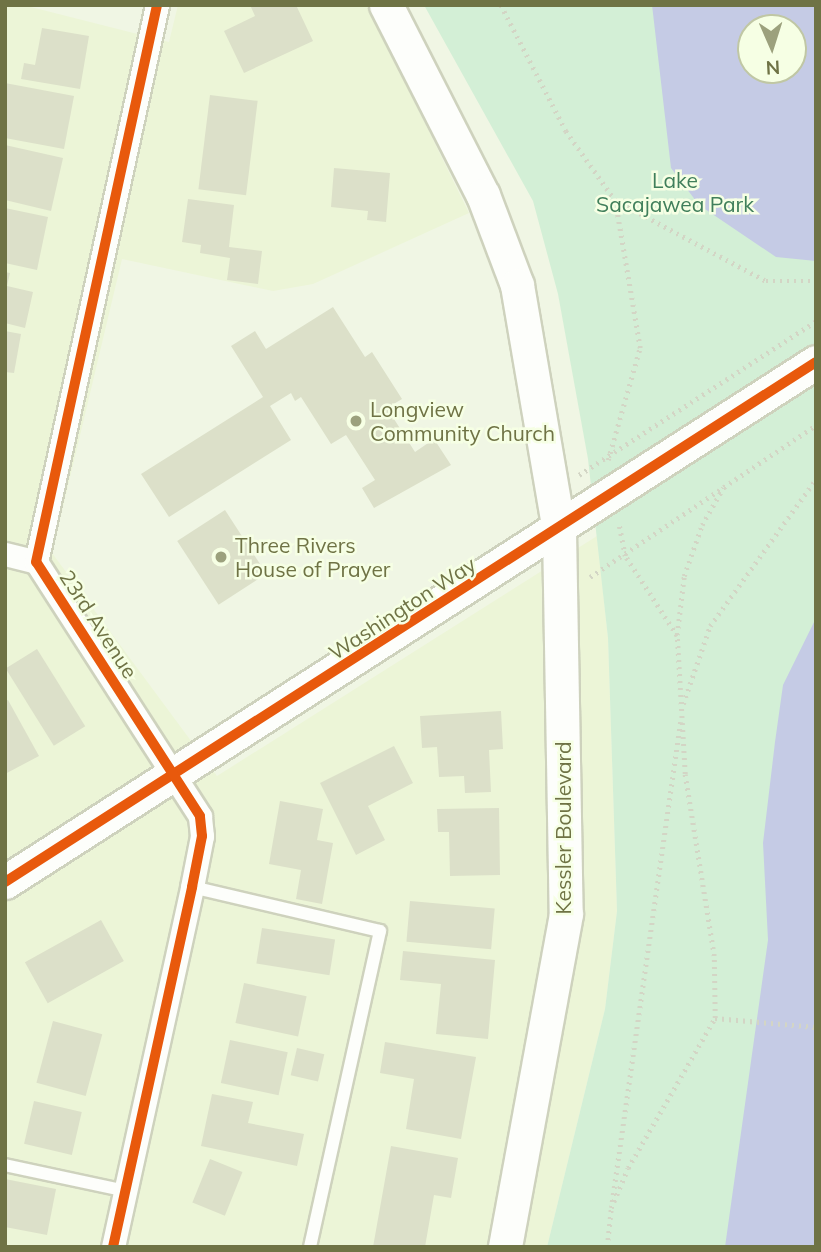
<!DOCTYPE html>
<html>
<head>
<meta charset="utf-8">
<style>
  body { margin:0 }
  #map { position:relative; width:821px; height:1252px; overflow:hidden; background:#f0f6e4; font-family:Mulish,sans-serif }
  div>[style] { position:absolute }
  .residential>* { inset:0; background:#ecf5d7 }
  .green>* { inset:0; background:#d3efd6 }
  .water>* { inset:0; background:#c5cbe5 }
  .building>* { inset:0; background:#dce0c9; transform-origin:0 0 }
  .path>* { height:4.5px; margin-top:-2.25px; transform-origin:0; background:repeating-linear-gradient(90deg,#d3d5c5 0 2px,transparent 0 7px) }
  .roads { filter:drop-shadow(2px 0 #ced2bd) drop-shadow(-2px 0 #ced2bd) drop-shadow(0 2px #ced2bd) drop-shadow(0 -2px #ced2bd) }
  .lane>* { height:12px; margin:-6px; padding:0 6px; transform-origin:6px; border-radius:6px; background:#fdfefb }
  .street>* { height:23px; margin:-11.5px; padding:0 11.5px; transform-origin:11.5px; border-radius:11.5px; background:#fdfefb }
  .secondary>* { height:33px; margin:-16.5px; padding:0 16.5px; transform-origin:16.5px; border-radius:16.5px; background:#fdfefb }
  .cycleway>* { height:10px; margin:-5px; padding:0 5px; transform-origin:5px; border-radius:5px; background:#e8590c }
  .dots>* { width:19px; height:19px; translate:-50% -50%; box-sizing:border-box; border:4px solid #f6ffe4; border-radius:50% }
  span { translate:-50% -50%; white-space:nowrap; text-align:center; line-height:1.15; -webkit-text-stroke:5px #f6ffe4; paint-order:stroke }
  .park-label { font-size:21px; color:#407f5b }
  .poi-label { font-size:21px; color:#6f7345 }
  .left { translate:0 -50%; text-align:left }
  .street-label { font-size:21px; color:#6f7345 }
  .frame { position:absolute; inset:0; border:7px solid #6f7345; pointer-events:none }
  .north { position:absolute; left:737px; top:14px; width:70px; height:70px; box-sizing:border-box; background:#f6ffe4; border:2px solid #c0c7a4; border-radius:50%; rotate:177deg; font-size:19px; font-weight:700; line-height:28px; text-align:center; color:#6f7345 }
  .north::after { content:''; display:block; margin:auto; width:24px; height:32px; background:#9ca17d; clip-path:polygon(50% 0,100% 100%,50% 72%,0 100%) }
</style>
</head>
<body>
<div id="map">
  <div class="residential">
    <i style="clip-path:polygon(5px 5px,23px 5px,169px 42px,178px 5px,367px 5px,469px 213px,313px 284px,273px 291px,122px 259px,52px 553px,217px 776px,597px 536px,608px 638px,617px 911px,605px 1009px,547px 1247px,5px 1247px)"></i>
  </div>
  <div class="green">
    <i style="clip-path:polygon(evenodd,424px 5px,816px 5px,816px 1247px,547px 1247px,605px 1009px,617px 911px,608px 638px,588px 459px,558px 294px,533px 201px,424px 5px,751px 28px,793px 28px,793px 70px,751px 70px,751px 28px)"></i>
  </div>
  <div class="water">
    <i style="clip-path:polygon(evenodd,652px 5px,816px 5px,816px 261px,776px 257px,699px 205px,671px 168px,652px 5px,751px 28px,793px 28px,793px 70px,751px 70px,751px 28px)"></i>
    <i style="clip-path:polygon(816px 618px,816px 1247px,725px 1247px,768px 940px,763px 843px,775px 742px,783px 685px)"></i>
  </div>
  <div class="building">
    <i style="clip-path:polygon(250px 5px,296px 5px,313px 41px,244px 73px,224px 31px,255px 16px)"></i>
    <i style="clip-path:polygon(42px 28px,89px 36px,80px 89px,21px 79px,24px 63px,35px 65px)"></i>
    <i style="clip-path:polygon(5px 83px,74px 96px,64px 149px,5px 138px)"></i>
    <i style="left:210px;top:95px;width:48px;height:95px;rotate:7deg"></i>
    <i style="clip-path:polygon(5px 145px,63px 158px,51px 211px,5px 200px)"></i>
    <i style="clip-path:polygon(334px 168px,390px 173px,386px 222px,367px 220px,368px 211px,331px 207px)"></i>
    <i style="clip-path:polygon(188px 199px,234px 205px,229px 247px,262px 251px,258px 284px,227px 280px,230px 258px,200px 253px,201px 245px,182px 242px)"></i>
    <i style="clip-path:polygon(5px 208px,48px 217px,37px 270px,5px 263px)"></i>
    <i style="clip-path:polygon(5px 272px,10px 273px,7px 286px,33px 292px,25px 328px,5px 323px)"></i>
    <i style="clip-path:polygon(333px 307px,365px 357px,372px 352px,402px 399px,387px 408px,415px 452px,434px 439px,451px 465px,374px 508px,362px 488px,375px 480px,346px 435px,331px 444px,301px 397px,295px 401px,291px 393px,270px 406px,291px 440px,169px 517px,141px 474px,263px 397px,231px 346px,255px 331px,266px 349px)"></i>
    <i style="clip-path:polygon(5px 331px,21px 334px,14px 373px,5px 372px)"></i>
    <i style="left:225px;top:510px;width:76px;height:57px;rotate:57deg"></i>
    <i style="left:37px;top:649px;width:91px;height:37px;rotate:58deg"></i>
    <i style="clip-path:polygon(8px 700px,39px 756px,5px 774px,5px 701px)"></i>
    <i style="clip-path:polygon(501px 711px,503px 749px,489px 750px,491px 792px,465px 793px,464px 776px,439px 777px,437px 747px,422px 748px,420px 716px)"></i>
    <i style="clip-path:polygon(394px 746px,413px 783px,368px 806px,385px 840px,356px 855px,320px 783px)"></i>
    <i style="clip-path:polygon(280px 801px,323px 809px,317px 840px,333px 843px,322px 904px,296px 899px,301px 870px,269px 864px)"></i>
    <i style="clip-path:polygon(499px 808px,500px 875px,450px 876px,449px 832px,438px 832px,437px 809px)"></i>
    <i style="left:410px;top:901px;width:85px;height:41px;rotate:5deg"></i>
    <i style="left:101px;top:920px;width:47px;height:87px;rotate:61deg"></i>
    <i style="left:262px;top:928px;width:74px;height:36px;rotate:9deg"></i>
    <i style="clip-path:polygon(403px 951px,495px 960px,488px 1039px,436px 1034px,441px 984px,400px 980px)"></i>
    <i style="left:244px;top:983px;width:64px;height:41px;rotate:12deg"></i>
    <i style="left:53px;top:1021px;width:51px;height:64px;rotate:15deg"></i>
    <i style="left:230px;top:1040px;width:59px;height:44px;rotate:12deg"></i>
    <i style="clip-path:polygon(385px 1042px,476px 1057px,461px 1139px,406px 1129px,414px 1079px,380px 1073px)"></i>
    <i style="left:297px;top:1048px;width:28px;height:28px;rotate:13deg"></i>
    <i style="clip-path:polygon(212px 1094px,253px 1102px,248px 1123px,304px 1134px,297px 1166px,201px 1146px)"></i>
    <i style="left:34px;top:1101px;width:49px;height:44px;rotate:13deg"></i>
    <i style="clip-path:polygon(391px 1146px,458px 1158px,451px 1198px,434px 1195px,425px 1247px,373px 1247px)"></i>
    <i style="left:210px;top:1159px;width:35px;height:47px;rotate:22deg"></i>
    <i style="clip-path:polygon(5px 1179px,56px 1189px,47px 1235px,5px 1227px)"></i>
  </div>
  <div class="path">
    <i style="left:501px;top:5px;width:142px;rotate:62.7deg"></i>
    <i style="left:566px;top:131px;width:85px;rotate:54.6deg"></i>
    <i style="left:615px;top:200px;width:171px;rotate:28.2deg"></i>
    <i style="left:766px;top:281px;width:50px"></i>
    <i style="left:608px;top:460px;width:116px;rotate:-74.1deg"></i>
    <i style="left:640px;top:348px;width:150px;rotate:-99.6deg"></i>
    <i style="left:579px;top:475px;width:283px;rotate:-33deg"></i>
    <i style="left:590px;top:577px;width:272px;rotate:-33.9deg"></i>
    <i style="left:677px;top:635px;width:59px;rotate:-83.2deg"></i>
    <i style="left:684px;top:576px;width:54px;rotate:-70.6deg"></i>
    <i style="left:702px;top:525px;width:43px;rotate:-60.4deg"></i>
    <i style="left:683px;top:704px;width:83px;rotate:-70.9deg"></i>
    <i style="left:710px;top:626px;width:181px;rotate:-54.2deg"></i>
    <i style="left:715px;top:1018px;width:101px;rotate:5.1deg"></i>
    <i style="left:612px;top:1202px;width:485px;rotate:-81.9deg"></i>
    <i style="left:607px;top:1247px;width:39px;rotate:-84deg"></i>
    <i style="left:611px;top:1208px;width:43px;rotate:-67deg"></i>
    <i style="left:628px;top:1168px;width:173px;rotate:-59.9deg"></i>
    <i style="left:715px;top:1018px;width:62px;rotate:-90.9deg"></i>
    <i style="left:714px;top:956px;width:184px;rotate:-99.1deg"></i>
    <i style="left:685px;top:774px;width:138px;rotate:-93.3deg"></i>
    <i style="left:677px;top:636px;width:95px;rotate:-123deg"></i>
    <i style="left:625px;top:556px;width:33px;rotate:-101deg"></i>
  </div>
  <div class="roads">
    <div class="lane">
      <i style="left:192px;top:887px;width:193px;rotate:13.2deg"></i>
      <i style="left:380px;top:931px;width:324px;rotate:102.5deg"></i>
      <i style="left:5px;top:1165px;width:124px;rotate:12.1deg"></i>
    </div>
    <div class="street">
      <i style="left:5px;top:554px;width:32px;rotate:14deg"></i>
      <i style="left:113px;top:1247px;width:369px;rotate:-77.6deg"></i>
      <i style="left:192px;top:887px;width:52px;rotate:-78.9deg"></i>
      <i style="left:202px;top:836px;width:20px;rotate:-96deg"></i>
      <i style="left:200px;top:816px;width:302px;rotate:-122.8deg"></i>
      <i style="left:36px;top:562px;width:570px;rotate:-77.74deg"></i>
    </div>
    <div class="secondary">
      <i style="left:386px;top:5px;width:213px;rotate:63deg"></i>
      <i style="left:483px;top:195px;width:96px;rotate:69.3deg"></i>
      <i style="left:517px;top:285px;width:249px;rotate:80.3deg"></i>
      <i style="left:559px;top:530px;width:384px;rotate:89deg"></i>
      <i style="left:566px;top:914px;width:339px;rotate:100.4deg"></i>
      <i style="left:5px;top:882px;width:963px;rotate:-32.67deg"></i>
    </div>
  </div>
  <div class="cycleway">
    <i style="left:5px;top:882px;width:963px;rotate:-32.67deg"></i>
    <i style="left:113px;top:1247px;width:369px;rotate:-77.6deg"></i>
    <i style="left:192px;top:887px;width:52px;rotate:-78.9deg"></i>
    <i style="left:202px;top:836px;width:20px;rotate:-96deg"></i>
    <i style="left:200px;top:816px;width:302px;rotate:-122.8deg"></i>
    <i style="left:36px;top:562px;width:570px;rotate:-77.74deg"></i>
  </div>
  <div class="dots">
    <i style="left:356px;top:421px;background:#9ca17d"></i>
    <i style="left:221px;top:557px;background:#9ca17d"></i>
  </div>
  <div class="park-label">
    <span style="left:675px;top:192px">Lake<br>Sacajawea Park</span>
  </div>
  <div class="poi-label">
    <span class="left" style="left:370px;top:421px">Longview<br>Community Church</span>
    <span class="left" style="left:235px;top:557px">Three Rivers<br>House of Prayer</span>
  </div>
  <div class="street-label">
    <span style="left:402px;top:608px;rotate:-33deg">Washington Way</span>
    <span style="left:99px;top:624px;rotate:57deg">23rd Avenue</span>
    <span style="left:563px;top:828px;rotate:-90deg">Kessler Boulevard</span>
  </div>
  <div class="frame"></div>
  <div class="north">N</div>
</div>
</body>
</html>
